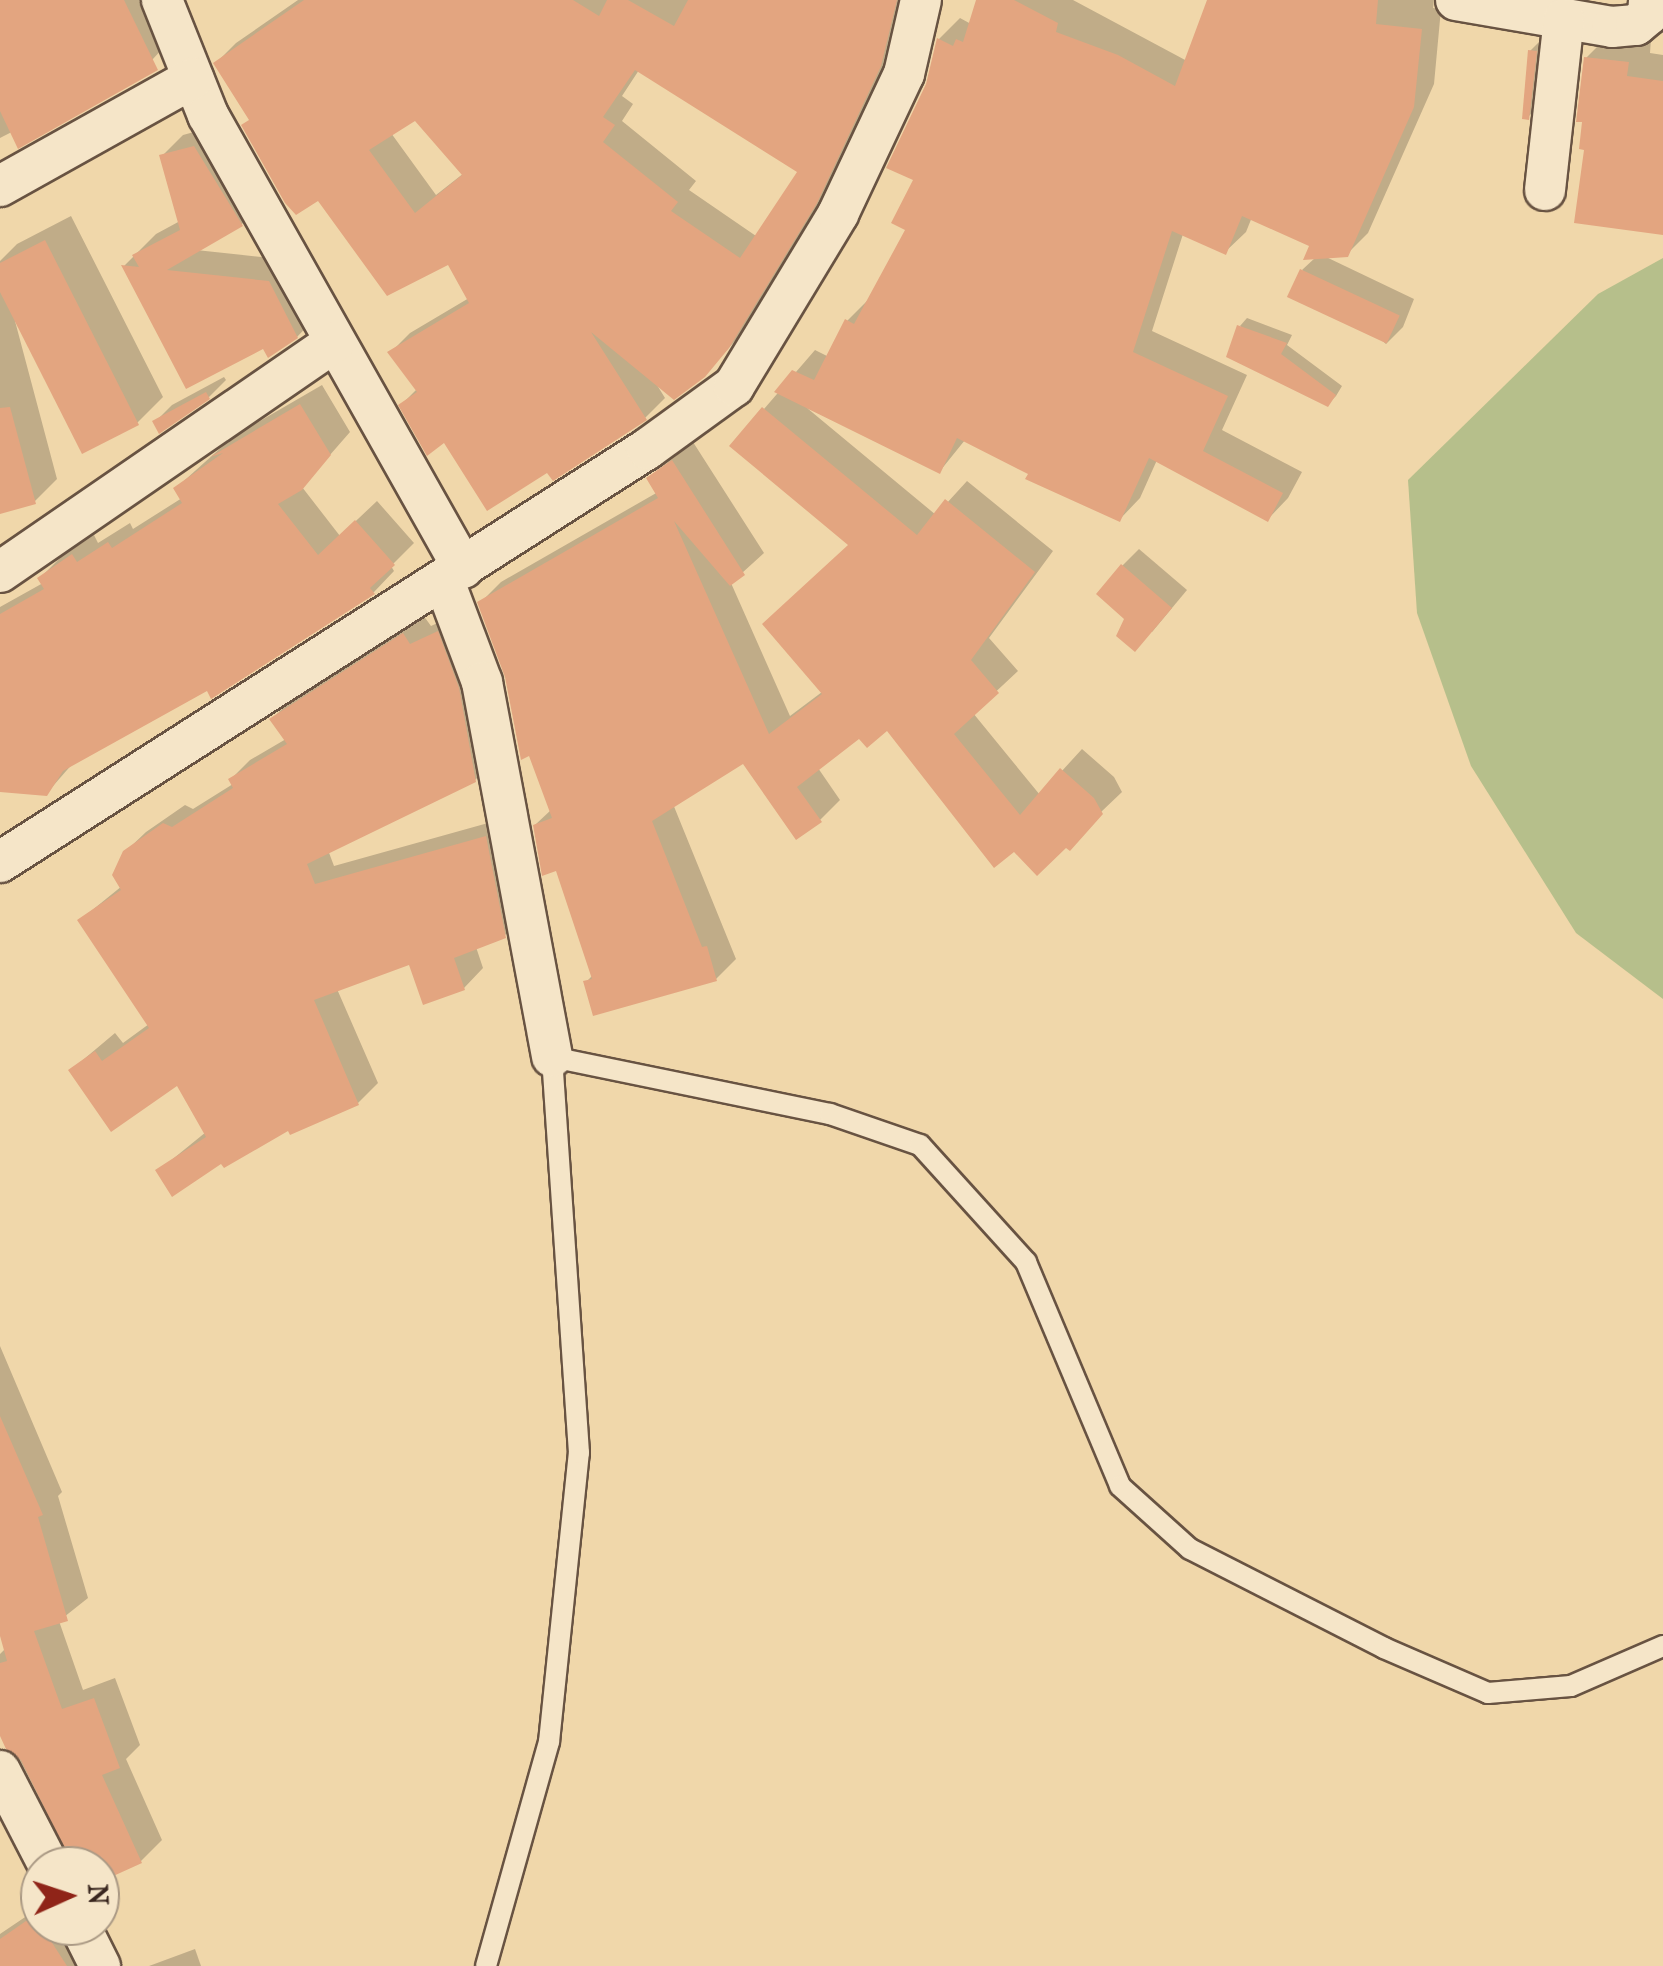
<!DOCTYPE html>
<html>
<head>
<meta charset="utf-8">
<style>
  body { margin:0 }
  #map { position:relative; width:1663px; height:1966px; overflow:hidden; background:#f0d7aa; font-family:"IM FELL French Canon",serif }
  div>[style] { position:absolute }
  .green>* { inset:0; background:#b6bf8b }
  .shadow>* { inset:0; background:#0003 }
  .building>* { inset:0; background:#e3a580; transform-origin:0 0 }
  .roads { filter:drop-shadow(2px 0 #685342) drop-shadow(-2px 0 #685342) drop-shadow(0 2px #685342) drop-shadow(0 -2px #685342) }
  .service>* { height:20px; margin:-10px; padding:0 10px; transform-origin:10px; border-radius:10px; background:#f5e5c8 }
  .minor>* { height:40px; margin:-20px; padding:0 20px; transform-origin:20px; border-radius:20px; background:#f5e5c8 }
  span { translate:-50% -50%; white-space:nowrap; text-align:center; line-height:1.15; -webkit-text-stroke:8px #f5e5c8; paint-order:stroke }
  .north { position:absolute; left:20px; top:1846px; width:100px; height:100px; box-sizing:border-box; background:#f5e5c8; border:2px solid #aa9984; border-radius:50%; rotate:87deg; font-size:28px; font-weight:700; line-height:40px; text-align:center; color:#3a271f }
  .north::after { content:''; display:block; margin:auto; width:35px; height:45px; background:#8f2418; clip-path:polygon(50% 0,100% 100%,50% 72%,0 100%) }
</style>
</head>
<body>
<div id="map">
  <div class="green">
    <i style="clip-path:polygon(1663px 258px,1663px 999px,1576px 933px,1471px 766px,1417px 613px,1408px 480px,1598px 294px)"></i>
  </div>
  <div class="shadow">
    <i style="clip-path:polygon(0 0,159px 0,176px 34px,152px 60px,0 138px)"></i>
    <i style="clip-path:polygon(evenodd,298px 0,911px 0,901px 44px,837px 180px,749px 325px,704px 376px,657px 385px,665px 398px,645px 418px,548px 470px,445px 440px,401px 405px,417px 389px,390px 353px,410px 333px,469px 298px,449px 261px,319px 197px,251px 119px,216px 63px,236px 43px,298px 0,639px 70px,801px 171px,756px 236px,689px 190px,696px 181px,622px 121px,633px 104px,622px 96px,639px 70px,298px 0,415px 118px,464px 173px,436px 195px,391px 133px,415px 118px)"></i>
    <i style="clip-path:polygon(978px 0,1073px 0,1187px 61px,1210px 0,1434px 0,1433px 8px,1441px 9px,1434px 84px,1368px 233px,1347px 254px,1324px 256px,1414px 299px,1403px 327px,1386px 344px,1302px 270px,1316px 257px,1312px 245px,1252px 217px,1246px 232px,1225px 252px,1183px 234px,1152px 331px,1247px 375px,1222px 430px,1302px 472px,1288px 498px,1268px 519px,1157px 460px,1140px 498px,1120px 519px,965px 440px,940px 471px,807px 408px,936px 515px,967px 481px,1053px 551px,989px 638px,1018px 671px,973px 713px,1040px 795px,1082px 749px,1114px 777px,1122px 792px,1037px 873px,887px 728px,860px 736px,818px 768px,840px 800px,820px 820px,743px 761px,673px 804px,736px 959px,716px 979px,586px 982px,593px 975px,557px 868px,535px 825px,552px 809px,480px 603px,501px 582px,658px 492px,649px 478px,693px 442px,764px 553px,731px 583px,790px 716px,822px 692px,851px 544px,764px 409px,815px 350px,829px 357px,847px 321px,868px 300px,909px 229px,928px 85px,939px 39px,960px 18px,971px 24px)"></i>
    <i style="clip-path:polygon(1547px 34px,1545px 100px,1528px 117px,1530px 51px)"></i>
    <i style="clip-path:polygon(1610px 34px,1651px 39px,1650px 53px,1663px 55px,1663px 229px,1586px 147px,1586px 58px)"></i>
    <i style="clip-path:polygon(216px 126px,263px 203px,242px 224px,196px 250px,290px 260px,318px 315px,297px 337px,264px 345px,124px 266px,156px 234px,180px 221px,162px 156px,183px 135px)"></i>
    <i style="clip-path:polygon(71px 216px,163px 397px,137px 423px,15px 321px,57px 479px,34px 502px,0 511px,0 261px,17px 244px)"></i>
    <i style="clip-path:polygon(1247px 318px,1292px 335px,1287px 345px,1342px 386px,1336px 396px,1328px 404px,1240px 326px)"></i>
    <i style="clip-path:polygon(224px 377px,226px 380px,209px 397px,155px 422px,172px 405px)"></i>
    <i style="clip-path:polygon(322px 385px,350px 432px,302px 487px,340px 536px,377px 501px,414px 543px,391px 566px,394px 571px,374px 592px,74px 762px,46px 794px,0 790px,0 607px,43px 583px,40px 578px,61px 557px,94px 535px,98px 543px,130px 523px,133px 529px,182px 498px,176px 488px,234px 436px)"></i>
    <i style="clip-path:polygon(1139px 549px,1187px 590px,1152px 632px,1127px 618px,1122px 566px)"></i>
    <i style="clip-path:polygon(457px 614px,495px 760px,475px 780px,328px 850px,334px 866px,506px 818px,524px 916px,504px 936px,476px 947px,483px 968px,464px 988px,410px 961px,337px 989px,378px 1083px,358px 1103px,290px 1127px,222px 1160px,158px 1171px,206px 1132px,178px 1082px,71px 1070px,115px 1033px,123px 1043px,149px 1024px,80px 920px,122px 886px,125px 852px,146px 832px,185px 805px,193px 809px,233px 784px,231px 779px,250px 760px,286px 739px,272px 719px,291px 700px,423px 615px,431px 626px)"></i>
    <i style="clip-path:polygon(0 1346px,62px 1492px,58px 1496px,88px 1598px,59px 1621px,83px 1690px,115px 1678px,140px 1745px,126px 1759px,162px 1840px,141px 1861px,100px 1880px,100px 1866px,76px 1866px,0 1722px,0 1654px,6px 1648px,0 1627px)"></i>
    <i style="clip-path:polygon(40px 1907px,40px 1926px,76px 1926px,103px 1966px,0 1966px,0 1934px)"></i>
    <i style="clip-path:polygon(195px 1949px,201px 1966px,149px 1966px)"></i>
  </div>
  <div class="building">
    <i style="clip-path:polygon(0 0,124px 0,158px 70px,18px 149px,0 111px)"></i>
    <i style="clip-path:polygon(evenodd,304px 0,573px 0,599px 16px,607px 0,628px 0,674px 26px,688px 0,897px 0,881px 66px,817px 203px,729px 348px,705px 377px,674px 400px,591px 332px,647px 420px,553px 481px,547px 473px,487px 511px,444px 443px,427px 456px,398px 405px,417px 392px,387px 352px,469px 303px,448px 265px,387px 296px,318px 201px,296px 215px,285px 203px,241px 125px,249px 120px,213px 63px,304px 0,635px 70px,797px 172px,740px 258px,671px 211px,678px 202px,603px 142px,615px 125px,603px 117px,635px 70px,304px 0,415px 121px,462px 175px,415px 213px,369px 150px,415px 121px)"></i>
    <i style="clip-path:polygon(976px 0,1014px 0,1058px 23px,1056px 32px,1118px 55px,1175px 86px,1207px 0,1378px 0,1376px 24px,1422px 29px,1414px 107px,1348px 257px,1303px 260px,1309px 246px,1242px 216px,1226px 255px,1172px 231px,1133px 352px,1228px 396px,1203px 451px,1283px 493px,1268px 522px,1149px 458px,1120px 522px,1025px 479px,1028px 474px,957px 438px,940px 474px,774px 392px,792px 370px,814px 380px,845px 319px,854px 324px,905px 230px,891px 223px,913px 180px,886px 168px,926px 84px,937px 38px,953px 46px,956px 39px,963px 42px)"></i>
    <i style="clip-path:polygon(1528px 50px,1537px 51px,1529px 120px,1522px 119px)"></i>
    <i style="clip-path:polygon(1584px 57px,1629px 62px,1627px 76px,1663px 81px,1663px 235px,1574px 223px,1584px 150px,1579px 149px,1582px 122px,1576px 122px)"></i>
    <i style="clip-path:polygon(194px 146px,243px 226px,167px 270px,269px 281px,298px 338px,268px 358px,263px 349px,186px 389px,121px 265px,139px 267px,132px 255px,180px 230px,159px 155px)"></i>
    <i style="clip-path:polygon(45px 240px,139px 425px,82px 454px,0 292px,0 263px)"></i>
    <i style="left:1300px;top:269px;width:110px;height:31px;rotate:25deg"></i>
    <i style="clip-path:polygon(1237px 325px,1287px 343px,1281px 354px,1336px 395px,1328px 407px,1226px 357px)"></i>
    <i style="clip-path:polygon(206px 392px,210px 399px,159px 434px,152px 421px)"></i>
    <i style="clip-path:polygon(300px 404px,331px 455px,302px 490px,278px 504px,318px 555px,355px 520px,395px 565px,370px 588px,375px 594px,211px 699px,207px 691px,63px 771px,47px 796px,0 792px,0 614px,44px 589px,37px 578px,72px 554px,77px 562px,108px 542px,112px 548px,182px 503px,173px 488px,223px 453px,210px 457px)"></i>
    <i style="clip-path:polygon(10px 407px,36px 504px,0 514px,0 408px)"></i>
    <i style="clip-path:polygon(762px 407px,917px 535px,945px 499px,1035px 572px,971px 660px,999px 693px,954px 734px,1020px 815px,1060px 768px,1094px 798px,1103px 814px,1070px 851px,1066px 848px,1037px 876px,1014px 852px,994px 868px,887px 731px,867px 748px,859px 739px,797px 787px,822px 822px,796px 840px,743px 764px,652px 821px,702px 947px,707px 946px,717px 981px,593px 1016px,583px 981px,592px 979px,556px 871px,542px 876px,533px 825px,552px 818px,529px 756px,521px 760px,505px 677px,477px 602px,658px 498px,646px 478px,672px 460px,745px 575px,730px 586px,674px 521px,769px 734px,822px 694px,762px 624px,848px 545px,729px 446px)"></i>
    <i style="clip-path:polygon(1121px 564px,1172px 608px,1135px 652px,1116px 636px,1124px 619px,1096px 594px)"></i>
    <i style="clip-path:polygon(438px 631px,459px 688px,476px 782px,307px 864px,315px 884px,486px 836px,506px 938px,454px 958px,465px 990px,423px 1005px,409px 965px,314px 1000px,359px 1105px,290px 1135px,288px 1131px,224px 1168px,221px 1164px,172px 1197px,155px 1170px,206px 1137px,177px 1086px,111px 1132px,68px 1070px,95px 1051px,102px 1061px,149px 1028px,77px 920px,121px 890px,112px 875px,123px 851px,163px 823px,172px 827px,233px 788px,228px 779px,287px 744px,269px 719px,403px 633px,410px 644px)"></i>
    <i style="clip-path:polygon(0 1416px,43px 1515px,38px 1517px,68px 1621px,34px 1631px,62px 1709px,94px 1698px,120px 1768px,102px 1775px,142px 1863px,100px 1882px,100px 1866px,73px 1866px,21px 1760px,6px 1749px,0 1736px,0 1663px,7px 1661px,0 1636px)"></i>
    <i style="clip-path:polygon(26px 1921px,38px 1921px,67px 1966px,0 1966px,0 1939px)"></i>
  </div>
  <div class="roads">
    <div class="service">
      <i style="left:486px;top:1966px;width:233px;rotate:-74.3deg"></i>
      <i style="left:549px;top:1742px;width:291px;rotate:-84.1deg"></i>
      <i style="left:579px;top:1453px;width:397px;rotate:-93.9deg"></i>
      <i style="left:552px;top:1057px;width:284px;rotate:11.6deg"></i>
      <i style="left:830px;top:1114px;width:95px;rotate:19deg"></i>
      <i style="left:920px;top:1145px;width:158px;rotate:47.8deg"></i>
      <i style="left:1026px;top:1262px;width:243px;rotate:67.2deg"></i>
      <i style="left:1120px;top:1486px;width:94px;rotate:42deg"></i>
      <i style="left:1190px;top:1549px;width:218px;rotate:27deg"></i>
      <i style="left:1384px;top:1648px;width:113px;rotate:23.4deg"></i>
      <i style="left:1488px;top:1693px;width:83px;rotate:-4.8deg"></i>
      <i style="left:1571px;top:1686px;width:100px;rotate:-23.5deg"></i>
    </div>
    <div class="minor">
      <i style="left:162px;top:0;width:124px;rotate:68.2deg"></i>
      <i style="left:208px;top:115px;width:520px;rotate:60.62deg"></i>
      <i style="left:1456px;top:0;width:158px;rotate:9.8deg"></i>
      <i style="left:1612px;top:27px;width:24px;rotate:-5deg"></i>
      <i style="left:1636px;top:25px;width:16px;rotate:-40deg"></i>
      <i style="left:1648px;top:15px;width:15px;rotate:-86deg"></i>
      <i style="left:0;top:186px;width:221px;rotate:-29.2deg"></i>
      <i style="left:1545px;top:190px;width:172px;rotate:-83.7deg"></i>
      <i style="left:0;top:572px;width:406px;rotate:-34.5deg"></i>
      <i style="left:444px;top:581px;width:108px;rotate:69.4deg"></i>
      <i style="left:482px;top:682px;width:381px;rotate:79.4deg"></i>
      <i style="left:0;top:862px;width:768px;rotate:-32.55deg"></i>
      <i style="left:647px;top:449px;width:107px;rotate:-35.9deg"></i>
      <i style="left:734px;top:386px;width:201px;rotate:-58.8deg"></i>
      <i style="left:838px;top:214px;width:155px;rotate:-64.8deg"></i>
      <i style="left:904px;top:74px;width:76px;rotate:-77.1deg"></i>
      <i style="left:0;top:1771px;width:107px;rotate:62.7deg"></i>
      <i style="left:80px;top:1926px;width:45px;rotate:63.4deg"></i>
    </div>
  </div>
  <div class="north">N</div>
</div>
</body>
</html>
